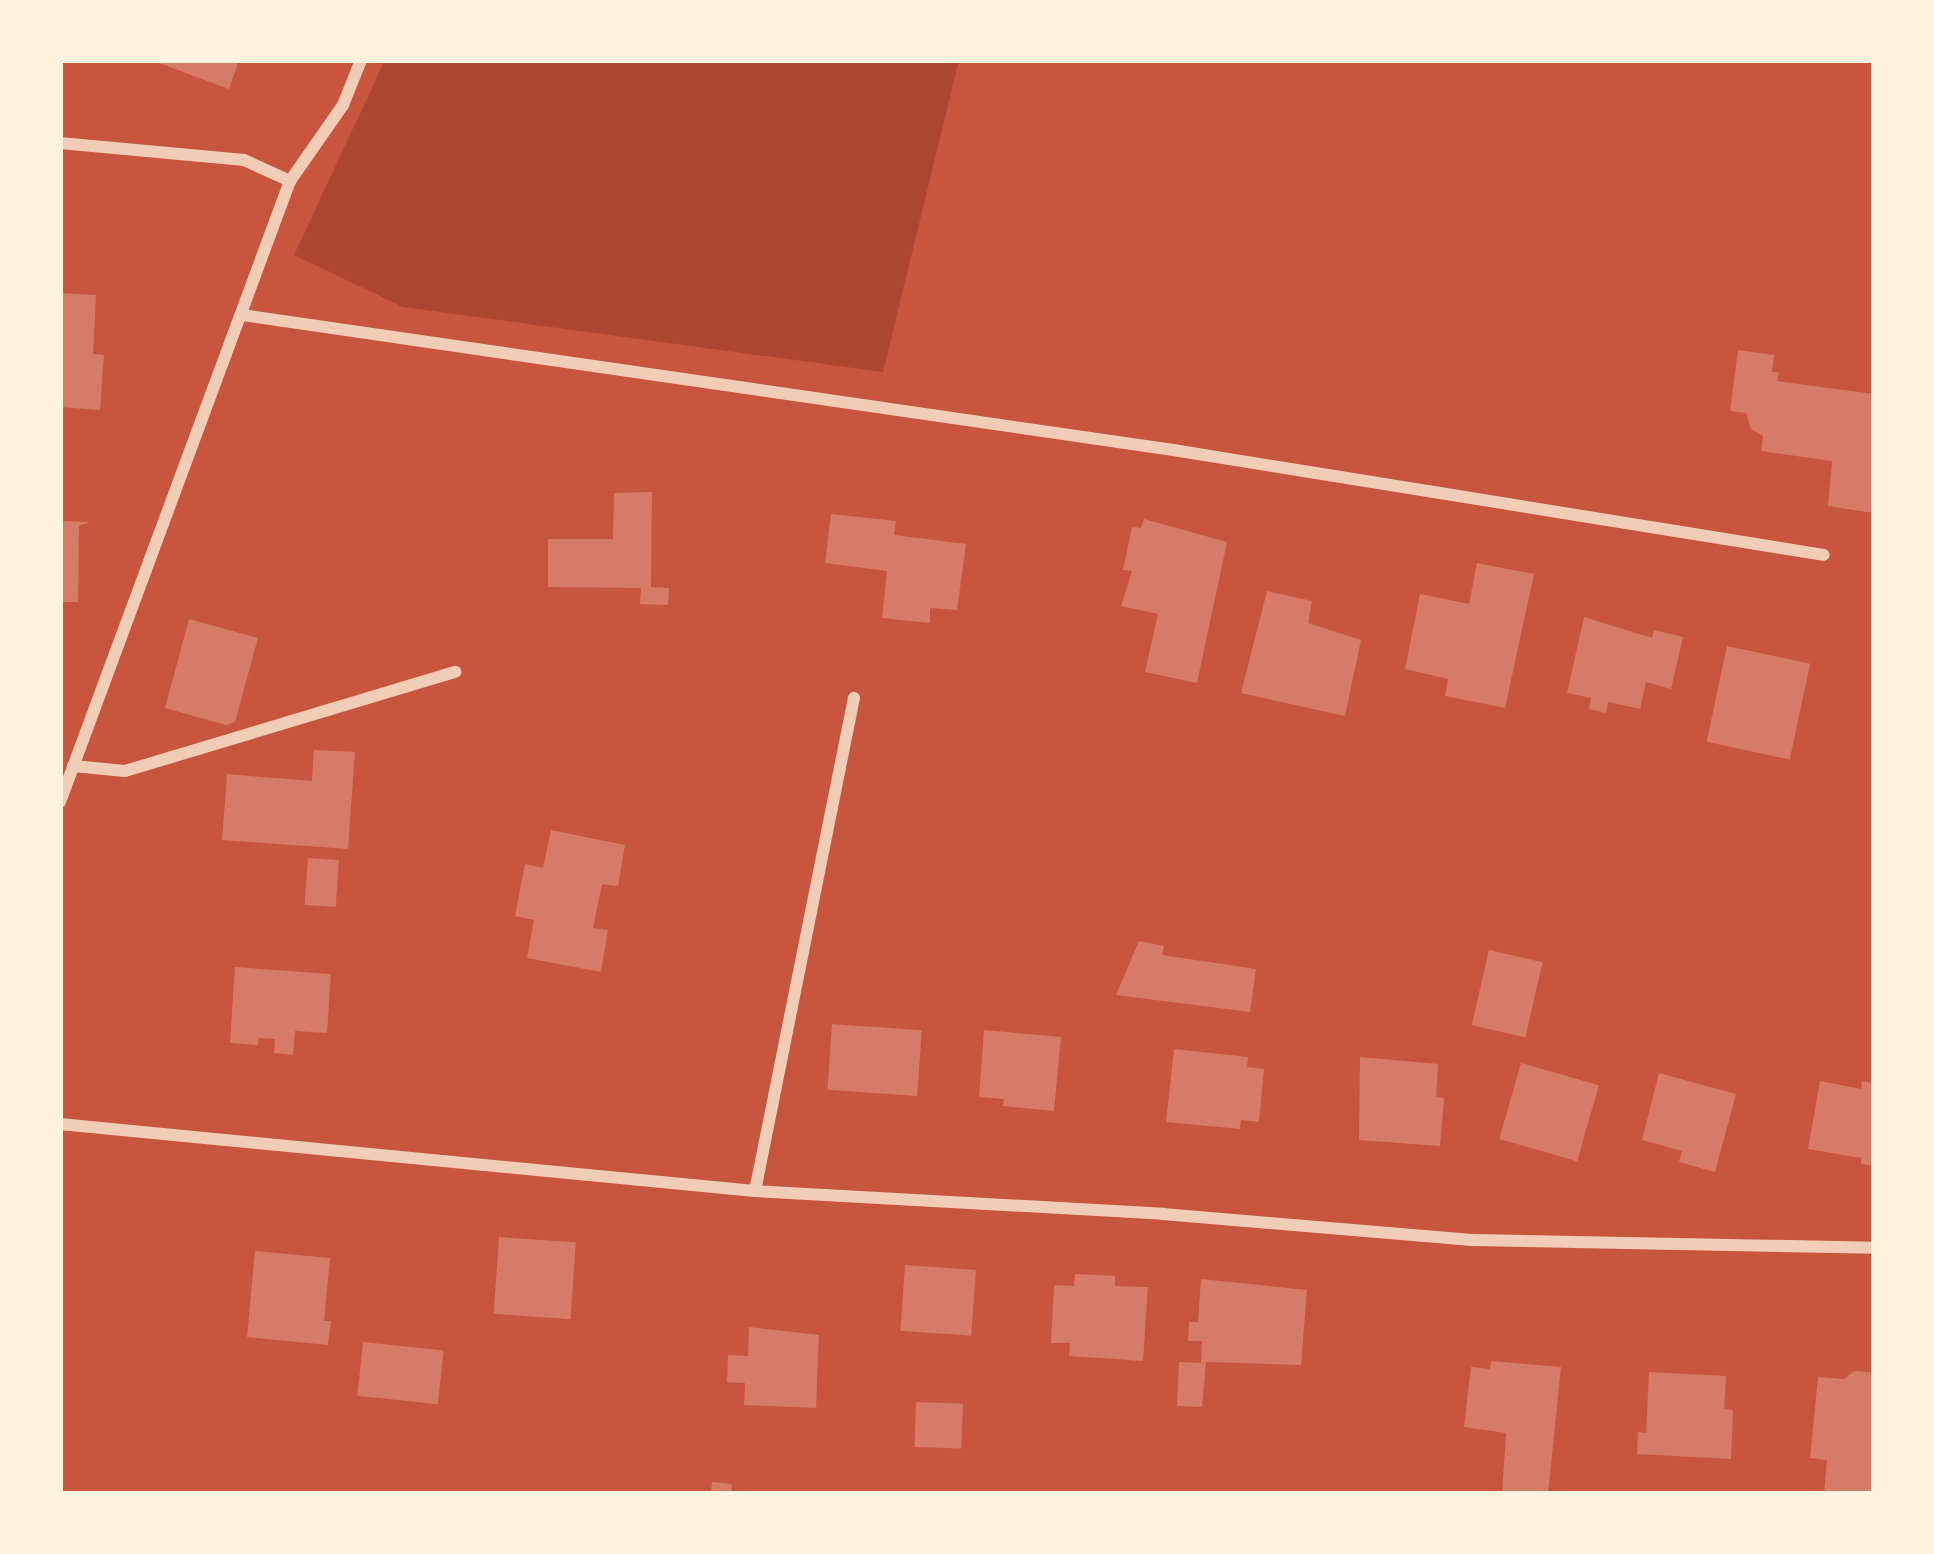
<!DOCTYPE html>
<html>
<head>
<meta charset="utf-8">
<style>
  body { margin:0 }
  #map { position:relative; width:1934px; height:1554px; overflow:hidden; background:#c8553d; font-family:"DM Sans",sans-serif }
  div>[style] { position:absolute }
  .green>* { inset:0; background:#ae4732 }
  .building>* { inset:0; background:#d67c66; transform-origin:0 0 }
  .minor>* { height:12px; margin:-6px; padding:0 6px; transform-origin:6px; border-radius:6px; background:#f1ccb7 }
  span { translate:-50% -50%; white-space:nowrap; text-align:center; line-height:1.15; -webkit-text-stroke:10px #fff3e0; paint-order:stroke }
  .frame { position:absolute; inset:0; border:63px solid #fff3e0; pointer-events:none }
</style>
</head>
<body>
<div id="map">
  <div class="green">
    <i style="clip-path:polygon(385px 60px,959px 60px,883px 372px,403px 307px,294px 255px)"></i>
  </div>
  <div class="building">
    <i style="clip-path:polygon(151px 60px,239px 60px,229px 89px)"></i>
    <i style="clip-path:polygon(60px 293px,96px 295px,93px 354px,104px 355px,100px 410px,60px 407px)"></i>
    <i style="clip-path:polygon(1738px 350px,1774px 355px,1772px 372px,1779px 372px,1777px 381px,1874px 394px,1874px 513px,1828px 506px,1832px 461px,1761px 451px,1763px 436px,1751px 429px,1746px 413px,1730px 411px)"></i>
    <i style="clip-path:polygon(652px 492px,651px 587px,669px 588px,668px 605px,640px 604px,641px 588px,548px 587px,548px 539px,613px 539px,614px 493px)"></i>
    <i style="clip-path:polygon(831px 514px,896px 521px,894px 535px,966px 544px,957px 610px,930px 608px,930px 623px,882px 618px,887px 571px,825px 563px)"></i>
    <i style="clip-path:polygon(1144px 519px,1227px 542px,1197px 683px,1145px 672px,1158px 614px,1121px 606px,1132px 571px,1123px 570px,1132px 527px,1141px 528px)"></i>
    <i style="clip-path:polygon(60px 521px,90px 522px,79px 526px,78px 602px,60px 602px)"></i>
    <i style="clip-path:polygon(1477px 563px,1534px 574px,1505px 708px,1445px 696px,1448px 679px,1405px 669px,1420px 594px,1469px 604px)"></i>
    <i style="clip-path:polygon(1267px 591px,1312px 601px,1308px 623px,1361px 640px,1345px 716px,1241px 693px)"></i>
    <i style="clip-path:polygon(1584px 617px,1652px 638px,1654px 630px,1683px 637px,1671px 689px,1646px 682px,1640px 709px,1608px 702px,1606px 713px,1589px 709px,1591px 698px,1567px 693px)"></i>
    <i style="clip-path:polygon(189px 619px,258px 638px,235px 722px,226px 725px,165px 708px)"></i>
    <i style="left:1727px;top:646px;width:85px;height:98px;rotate:12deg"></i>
    <i style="clip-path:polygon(314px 750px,355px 752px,348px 849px,222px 840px,227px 774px,312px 781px)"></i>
    <i style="clip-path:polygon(551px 830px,625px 845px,618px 886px,602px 884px,593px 928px,608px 930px,601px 972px,527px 958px,534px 920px,515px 916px,525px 864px,543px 868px)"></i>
    <i style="left:308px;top:858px;width:31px;height:47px;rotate:4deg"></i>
    <i style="clip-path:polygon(1139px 941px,1164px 946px,1162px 955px,1256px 969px,1250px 1012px,1116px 995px)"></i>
    <i style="left:1489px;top:950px;width:55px;height:77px;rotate:13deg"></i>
    <i style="clip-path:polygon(235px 967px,331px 974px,327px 1033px,295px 1031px,293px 1055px,274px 1053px,275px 1039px,259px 1038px,258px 1045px,230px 1043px)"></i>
    <i style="left:832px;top:1024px;width:90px;height:66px;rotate:4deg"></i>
    <i style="clip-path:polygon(984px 1030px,1061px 1037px,1054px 1111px,1003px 1106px,1004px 1099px,979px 1097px)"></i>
    <i style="clip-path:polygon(1174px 1049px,1248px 1057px,1247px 1067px,1264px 1069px,1259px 1122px,1241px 1120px,1240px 1129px,1166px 1122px)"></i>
    <i style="clip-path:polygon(1360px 1057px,1438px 1064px,1436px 1097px,1444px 1098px,1440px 1146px,1359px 1140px)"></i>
    <i style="left:1521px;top:1063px;width:81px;height:79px;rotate:16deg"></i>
    <i style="clip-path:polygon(1659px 1073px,1736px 1094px,1715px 1172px,1679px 1162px,1682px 1151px,1642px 1140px)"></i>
    <i style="clip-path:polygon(1820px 1081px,1861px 1089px,1862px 1081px,1874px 1083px,1874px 1166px,1861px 1164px,1861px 1158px,1808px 1149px)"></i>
    <i style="left:499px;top:1237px;width:77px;height:77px;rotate:4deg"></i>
    <i style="clip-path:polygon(255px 1251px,330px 1258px,324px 1321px,331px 1321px,328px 1345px,247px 1337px)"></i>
    <i style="left:905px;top:1265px;width:71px;height:66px;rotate:4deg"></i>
    <i style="clip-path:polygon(1075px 1274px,1115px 1276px,1115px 1286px,1148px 1287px,1143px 1361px,1069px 1356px,1070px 1343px,1051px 1343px,1054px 1285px,1074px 1286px)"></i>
    <i style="clip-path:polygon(1201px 1279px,1307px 1290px,1301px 1365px,1206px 1362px,1202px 1407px,1177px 1406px,1179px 1362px,1201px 1363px,1202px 1341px,1188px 1341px,1189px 1322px,1198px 1322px)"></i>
    <i style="clip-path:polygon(749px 1327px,819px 1335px,816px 1408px,744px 1405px,745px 1383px,727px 1382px,728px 1355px,748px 1356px)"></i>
    <i style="left:363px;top:1342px;width:81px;height:54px;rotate:6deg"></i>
    <i style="clip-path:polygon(1491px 1361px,1561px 1367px,1548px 1494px,1502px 1494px,1506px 1433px,1464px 1427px,1471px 1367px,1490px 1369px)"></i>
    <i style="clip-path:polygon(1854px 1371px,1869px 1372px,1874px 1379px,1874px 1494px,1824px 1494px,1827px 1460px,1810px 1458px,1818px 1377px,1844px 1379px)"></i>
    <i style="clip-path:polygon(1649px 1372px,1726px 1376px,1724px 1409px,1733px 1410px,1731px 1459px,1637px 1454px,1638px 1432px,1646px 1433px)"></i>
    <i style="left:916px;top:1402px;width:47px;height:45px;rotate:2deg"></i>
    <i style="clip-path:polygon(712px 1482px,732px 1484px,731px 1494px,711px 1494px)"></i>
  </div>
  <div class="minor">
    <i style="left:60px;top:143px;width:185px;rotate:5.3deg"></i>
    <i style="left:244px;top:160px;width:51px;rotate:24.5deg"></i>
    <i style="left:242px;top:315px;width:941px;rotate:8.25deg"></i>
    <i style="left:1173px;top:450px;width:659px;rotate:9.16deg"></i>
    <i style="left:73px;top:766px;width:52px;rotate:5.5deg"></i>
    <i style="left:125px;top:771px;width:345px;rotate:-16.7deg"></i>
    <i style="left:60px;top:802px;width:662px;rotate:-69.68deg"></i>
    <i style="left:290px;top:181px;width:93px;rotate:-55.1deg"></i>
    <i style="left:343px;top:105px;width:48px;rotate:-68.2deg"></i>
    <i style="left:60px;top:1124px;width:698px;rotate:5.51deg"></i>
    <i style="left:755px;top:1191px;width:409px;rotate:3.2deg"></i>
    <i style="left:1163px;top:1214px;width:310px;rotate:4.8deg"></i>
    <i style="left:1472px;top:1240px;width:402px;rotate:1.1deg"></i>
    <i style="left:755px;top:1191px;width:503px;rotate:-78.65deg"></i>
  </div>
  <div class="frame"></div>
</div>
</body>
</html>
